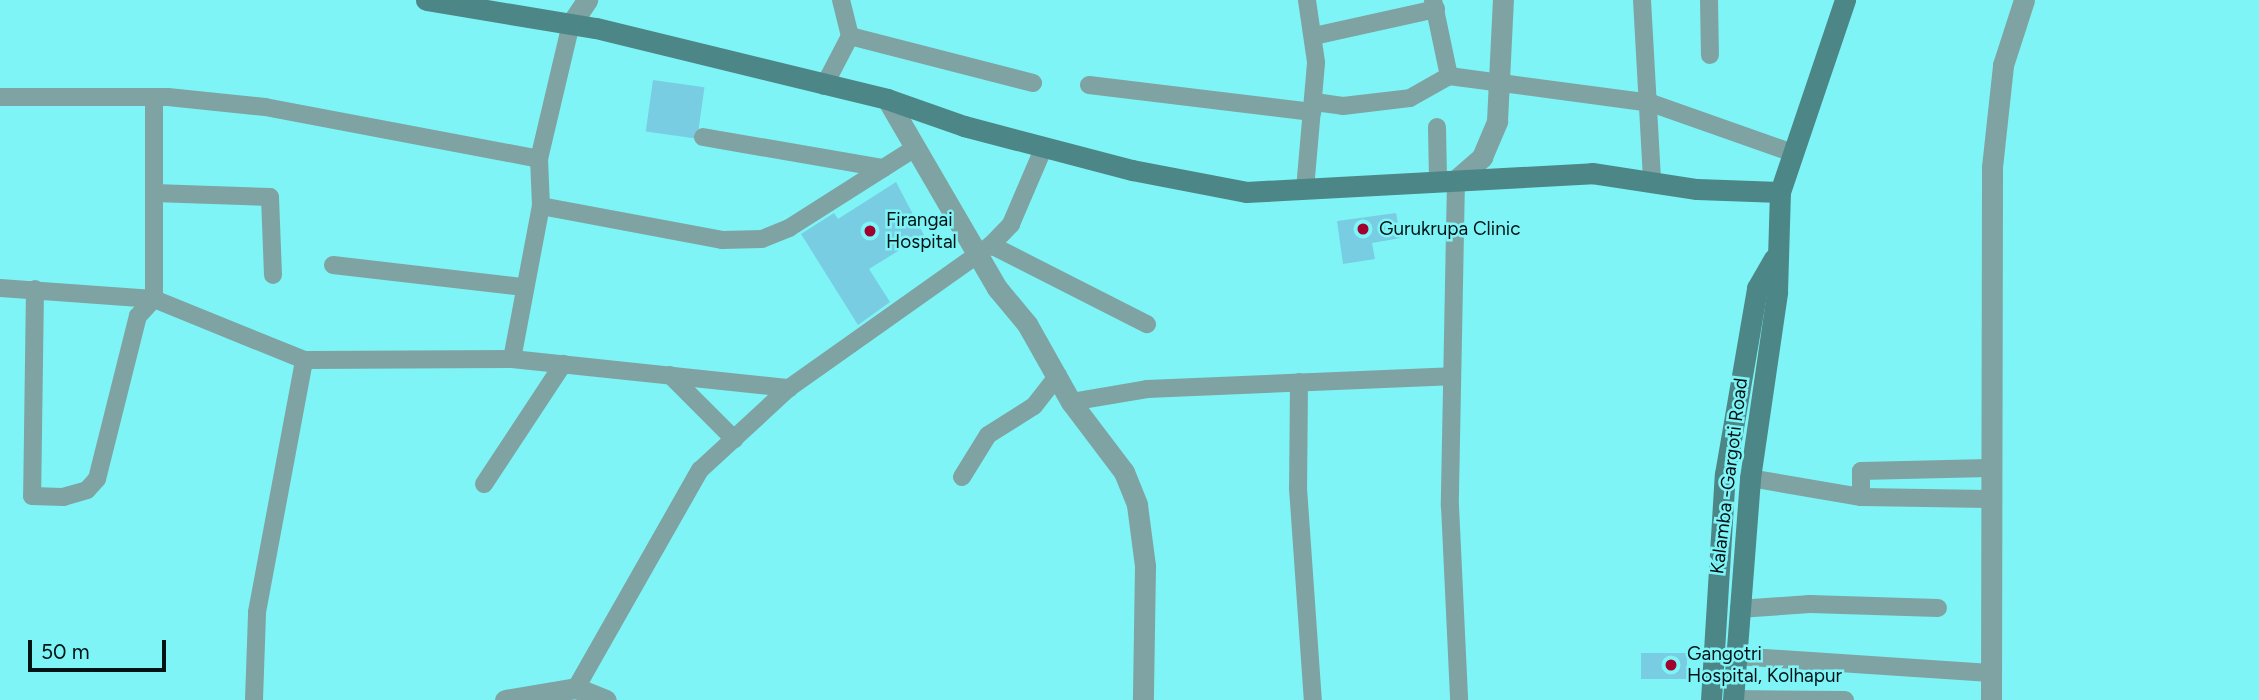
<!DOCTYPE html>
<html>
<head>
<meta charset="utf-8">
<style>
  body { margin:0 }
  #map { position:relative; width:2259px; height:700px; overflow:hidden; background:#7ff4f6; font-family:Figtree,sans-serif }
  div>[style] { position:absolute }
  .building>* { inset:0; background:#79cde3; transform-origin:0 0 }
  .minor>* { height:18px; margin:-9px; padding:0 9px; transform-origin:9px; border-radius:9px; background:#7fa3a3 }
  .tertiary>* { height:21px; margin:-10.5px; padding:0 10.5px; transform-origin:10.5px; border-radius:10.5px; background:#7fa3a3 }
  .secondary>* { height:21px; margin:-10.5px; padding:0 10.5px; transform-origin:10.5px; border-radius:10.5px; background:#4d8687 }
  .dots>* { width:19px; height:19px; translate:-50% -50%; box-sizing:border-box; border:4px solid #7ff4f6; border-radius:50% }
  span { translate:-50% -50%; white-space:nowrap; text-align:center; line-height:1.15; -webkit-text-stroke:5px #7ff4f6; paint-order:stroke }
  .poi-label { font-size:19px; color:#001415 }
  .left { translate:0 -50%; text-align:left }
  .street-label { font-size:19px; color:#001415 }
  .scale { position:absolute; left:28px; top:640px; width:138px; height:32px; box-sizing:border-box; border:4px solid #001415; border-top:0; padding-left:9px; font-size:21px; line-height:24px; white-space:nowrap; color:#001415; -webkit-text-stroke:5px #7ff4f6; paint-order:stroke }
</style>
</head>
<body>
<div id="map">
  <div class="building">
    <i style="left:653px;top:80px;width:52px;height:52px;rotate:8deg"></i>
    <i style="clip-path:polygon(896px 182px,924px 235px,869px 269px,890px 302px,858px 325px,801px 234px,834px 213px,838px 219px)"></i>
    <i style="clip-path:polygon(1396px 213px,1401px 238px,1372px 243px,1375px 259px,1343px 264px,1337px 221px)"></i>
    <i style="left:1641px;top:653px;width:46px;height:26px"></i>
  </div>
  <div class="minor">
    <i style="left:1433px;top:0;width:78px;rotate:78.1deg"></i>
    <i style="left:1449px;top:76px;width:204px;rotate:7.6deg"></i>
    <i style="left:1651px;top:103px;width:147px;rotate:19.4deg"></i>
    <i style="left:1642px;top:0;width:180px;rotate:86.8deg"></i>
    <i style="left:1709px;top:0;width:55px;rotate:89deg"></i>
    <i style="left:850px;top:36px;width:189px;rotate:14.4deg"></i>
    <i style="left:1314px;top:36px;width:125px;rotate:-12.5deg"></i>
    <i style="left:1089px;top:85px;width:225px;rotate:6.9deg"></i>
    <i style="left:824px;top:86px;width:56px;rotate:-62.5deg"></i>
    <i style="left:850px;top:36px;width:37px;rotate:-104deg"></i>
    <i style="left:0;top:97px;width:168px"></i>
    <i style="left:168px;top:97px;width:98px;rotate:5.9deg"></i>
    <i style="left:265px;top:107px;width:279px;rotate:10.7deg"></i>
    <i style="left:1315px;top:102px;width:28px;rotate:8deg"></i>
    <i style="left:1343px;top:106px;width:67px;rotate:-6.8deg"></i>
    <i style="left:1410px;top:98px;width:45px;rotate:-29.4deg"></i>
    <i style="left:1437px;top:127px;width:54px;rotate:88.9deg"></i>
    <i style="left:703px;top:137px;width:183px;rotate:9.8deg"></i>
    <i style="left:1456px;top:180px;width:326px;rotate:91.1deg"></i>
    <i style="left:1450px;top:506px;width:194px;rotate:87.3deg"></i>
    <i style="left:1305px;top:189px;width:127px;rotate:-85deg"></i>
    <i style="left:1316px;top:62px;width:63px;rotate:-98.3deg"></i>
    <i style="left:154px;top:193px;width:116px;rotate:2deg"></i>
    <i style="left:270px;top:197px;width:78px;rotate:87.8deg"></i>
    <i style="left:541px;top:206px;width:184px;rotate:10.6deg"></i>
    <i style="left:722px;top:240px;width:40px;rotate:-1.4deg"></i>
    <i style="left:762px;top:239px;width:29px;rotate:-22deg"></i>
    <i style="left:789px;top:228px;width:149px;rotate:-32.4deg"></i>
    <i style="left:991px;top:245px;width:175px;rotate:26.9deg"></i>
    <i style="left:333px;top:265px;width:190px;rotate:6.6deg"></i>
    <i style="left:0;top:288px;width:154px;rotate:4.1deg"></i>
    <i style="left:154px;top:299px;width:162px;rotate:22.1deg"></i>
    <i style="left:304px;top:360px;width:208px;rotate:-0.3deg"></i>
    <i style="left:512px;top:359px;width:279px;rotate:6deg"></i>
    <i style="left:35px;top:289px;width:207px;rotate:90.8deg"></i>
    <i style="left:32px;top:496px;width:31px;rotate:2deg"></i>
    <i style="left:63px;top:497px;width:25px;rotate:-16deg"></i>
    <i style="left:87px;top:490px;width:15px;rotate:-48deg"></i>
    <i style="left:97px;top:479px;width:168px;rotate:-75.9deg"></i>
    <i style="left:138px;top:316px;width:23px;rotate:-47deg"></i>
    <i style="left:154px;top:299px;width:201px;rotate:-90deg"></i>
    <i style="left:512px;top:359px;width:156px;rotate:-79.3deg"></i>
    <i style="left:541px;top:206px;width:47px;rotate:-92.4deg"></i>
    <i style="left:539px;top:159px;width:139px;rotate:-76.7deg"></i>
    <i style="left:670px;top:375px;width:91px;rotate:45deg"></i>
    <i style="left:1299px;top:382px;width:106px;rotate:90.5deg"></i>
    <i style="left:1298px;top:488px;width:213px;rotate:86deg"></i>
    <i style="left:1071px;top:402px;width:77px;rotate:-9.7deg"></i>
    <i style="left:1147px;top:389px;width:304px;rotate:-2.4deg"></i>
    <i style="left:962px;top:477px;width:49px;rotate:-58.2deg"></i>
    <i style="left:988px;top:435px;width:54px;rotate:-32.2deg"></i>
    <i style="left:1034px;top:406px;width:39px;rotate:-52deg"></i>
    <i style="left:1750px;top:478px;width:113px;rotate:9.7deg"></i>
    <i style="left:1861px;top:497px;width:127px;rotate:0.9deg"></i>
    <i style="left:484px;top:484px;width:144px;rotate:-56.6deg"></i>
    <i style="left:1861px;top:497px;width:26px;rotate:-90deg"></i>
    <i style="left:1861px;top:471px;width:128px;rotate:-1.3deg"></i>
    <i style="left:1739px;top:609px;width:71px;rotate:-4deg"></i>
    <i style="left:1810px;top:604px;width:128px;rotate:1.8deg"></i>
    <i style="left:1735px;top:656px;width:256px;rotate:3.8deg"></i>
    <i style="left:576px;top:688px;width:251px;rotate:-60.4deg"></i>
    <i style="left:700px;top:470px;width:121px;rotate:-42.7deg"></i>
    <i style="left:789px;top:388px;width:247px;rotate:-35.3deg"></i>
    <i style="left:991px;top:245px;width:29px;rotate:-46deg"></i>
    <i style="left:1011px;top:224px;width:84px;rotate:-66.8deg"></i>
    <i style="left:1733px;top:699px;width:112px;rotate:0.5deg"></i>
    <i style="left:254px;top:700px;width:88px;rotate:-88deg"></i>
    <i style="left:257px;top:612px;width:256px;rotate:-79.4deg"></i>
  </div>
  <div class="tertiary">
    <i style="left:571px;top:24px;width:29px;rotate:-56deg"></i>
    <i style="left:887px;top:99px;width:219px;rotate:59.8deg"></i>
    <i style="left:997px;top:288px;width:47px;rotate:50.2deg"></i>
    <i style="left:1027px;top:324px;width:90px;rotate:60.6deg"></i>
    <i style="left:1071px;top:402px;width:88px;rotate:52.9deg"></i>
    <i style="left:1124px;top:472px;width:35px;rotate:68deg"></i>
    <i style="left:1137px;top:505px;width:62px;rotate:82.5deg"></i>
    <i style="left:1145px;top:566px;width:134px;rotate:90.9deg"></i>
    <i style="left:1456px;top:180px;width:35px;rotate:-41deg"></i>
    <i style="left:1482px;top:157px;width:39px;rotate:-67deg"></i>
    <i style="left:1497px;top:121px;width:121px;rotate:-87.2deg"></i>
    <i style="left:505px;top:700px;width:72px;rotate:-9.6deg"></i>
    <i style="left:576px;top:688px;width:32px;rotate:22deg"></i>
    <i style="left:1991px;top:700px;width:533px;rotate:-89.89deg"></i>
    <i style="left:1992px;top:167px;width:103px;rotate:-83.8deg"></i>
    <i style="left:2003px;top:65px;width:68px;rotate:-72.1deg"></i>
  </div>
  <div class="secondary">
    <i style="left:426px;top:0;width:172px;rotate:9.4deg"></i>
    <i style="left:596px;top:28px;width:300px;rotate:13.7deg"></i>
    <i style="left:887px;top:99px;width:82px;rotate:19.3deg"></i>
    <i style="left:964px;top:126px;width:174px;rotate:14.7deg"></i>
    <i style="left:1132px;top:170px;width:116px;rotate:10.9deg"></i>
    <i style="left:1246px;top:192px;width:347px;rotate:-3.1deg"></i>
    <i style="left:1592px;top:173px;width:106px;rotate:8.7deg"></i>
    <i style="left:1697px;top:189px;width:83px;rotate:2.1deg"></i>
    <i style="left:1711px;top:700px;width:226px;rotate:-86.5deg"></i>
    <i style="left:1725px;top:474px;width:189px;rotate:-80.2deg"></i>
    <i style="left:1757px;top:288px;width:34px;rotate:-60deg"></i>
    <i style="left:1733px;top:700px;width:223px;rotate:-85.6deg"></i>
    <i style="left:1750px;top:478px;width:188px;rotate:-81.7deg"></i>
    <i style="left:1777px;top:292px;width:100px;rotate:-88.3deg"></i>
    <i style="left:1780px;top:192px;width:203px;rotate:-71.3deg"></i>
  </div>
  <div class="dots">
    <i style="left:1363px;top:229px;background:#a1002f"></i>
    <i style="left:870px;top:231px;background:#a1002f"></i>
    <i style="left:1671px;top:665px;background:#a1002f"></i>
  </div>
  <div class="poi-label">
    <span class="left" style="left:886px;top:231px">Firangai<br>Hospital</span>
    <span class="left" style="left:1379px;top:229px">Gurukrupa Clinic</span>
    <span class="left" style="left:1687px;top:665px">Gangotri<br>Hospital, Kolhapur</span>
  </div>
  <div class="street-label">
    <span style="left:1729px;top:476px;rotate:-83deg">Kalamba -Gargoti Road</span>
  </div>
  <div class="scale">50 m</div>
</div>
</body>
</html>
